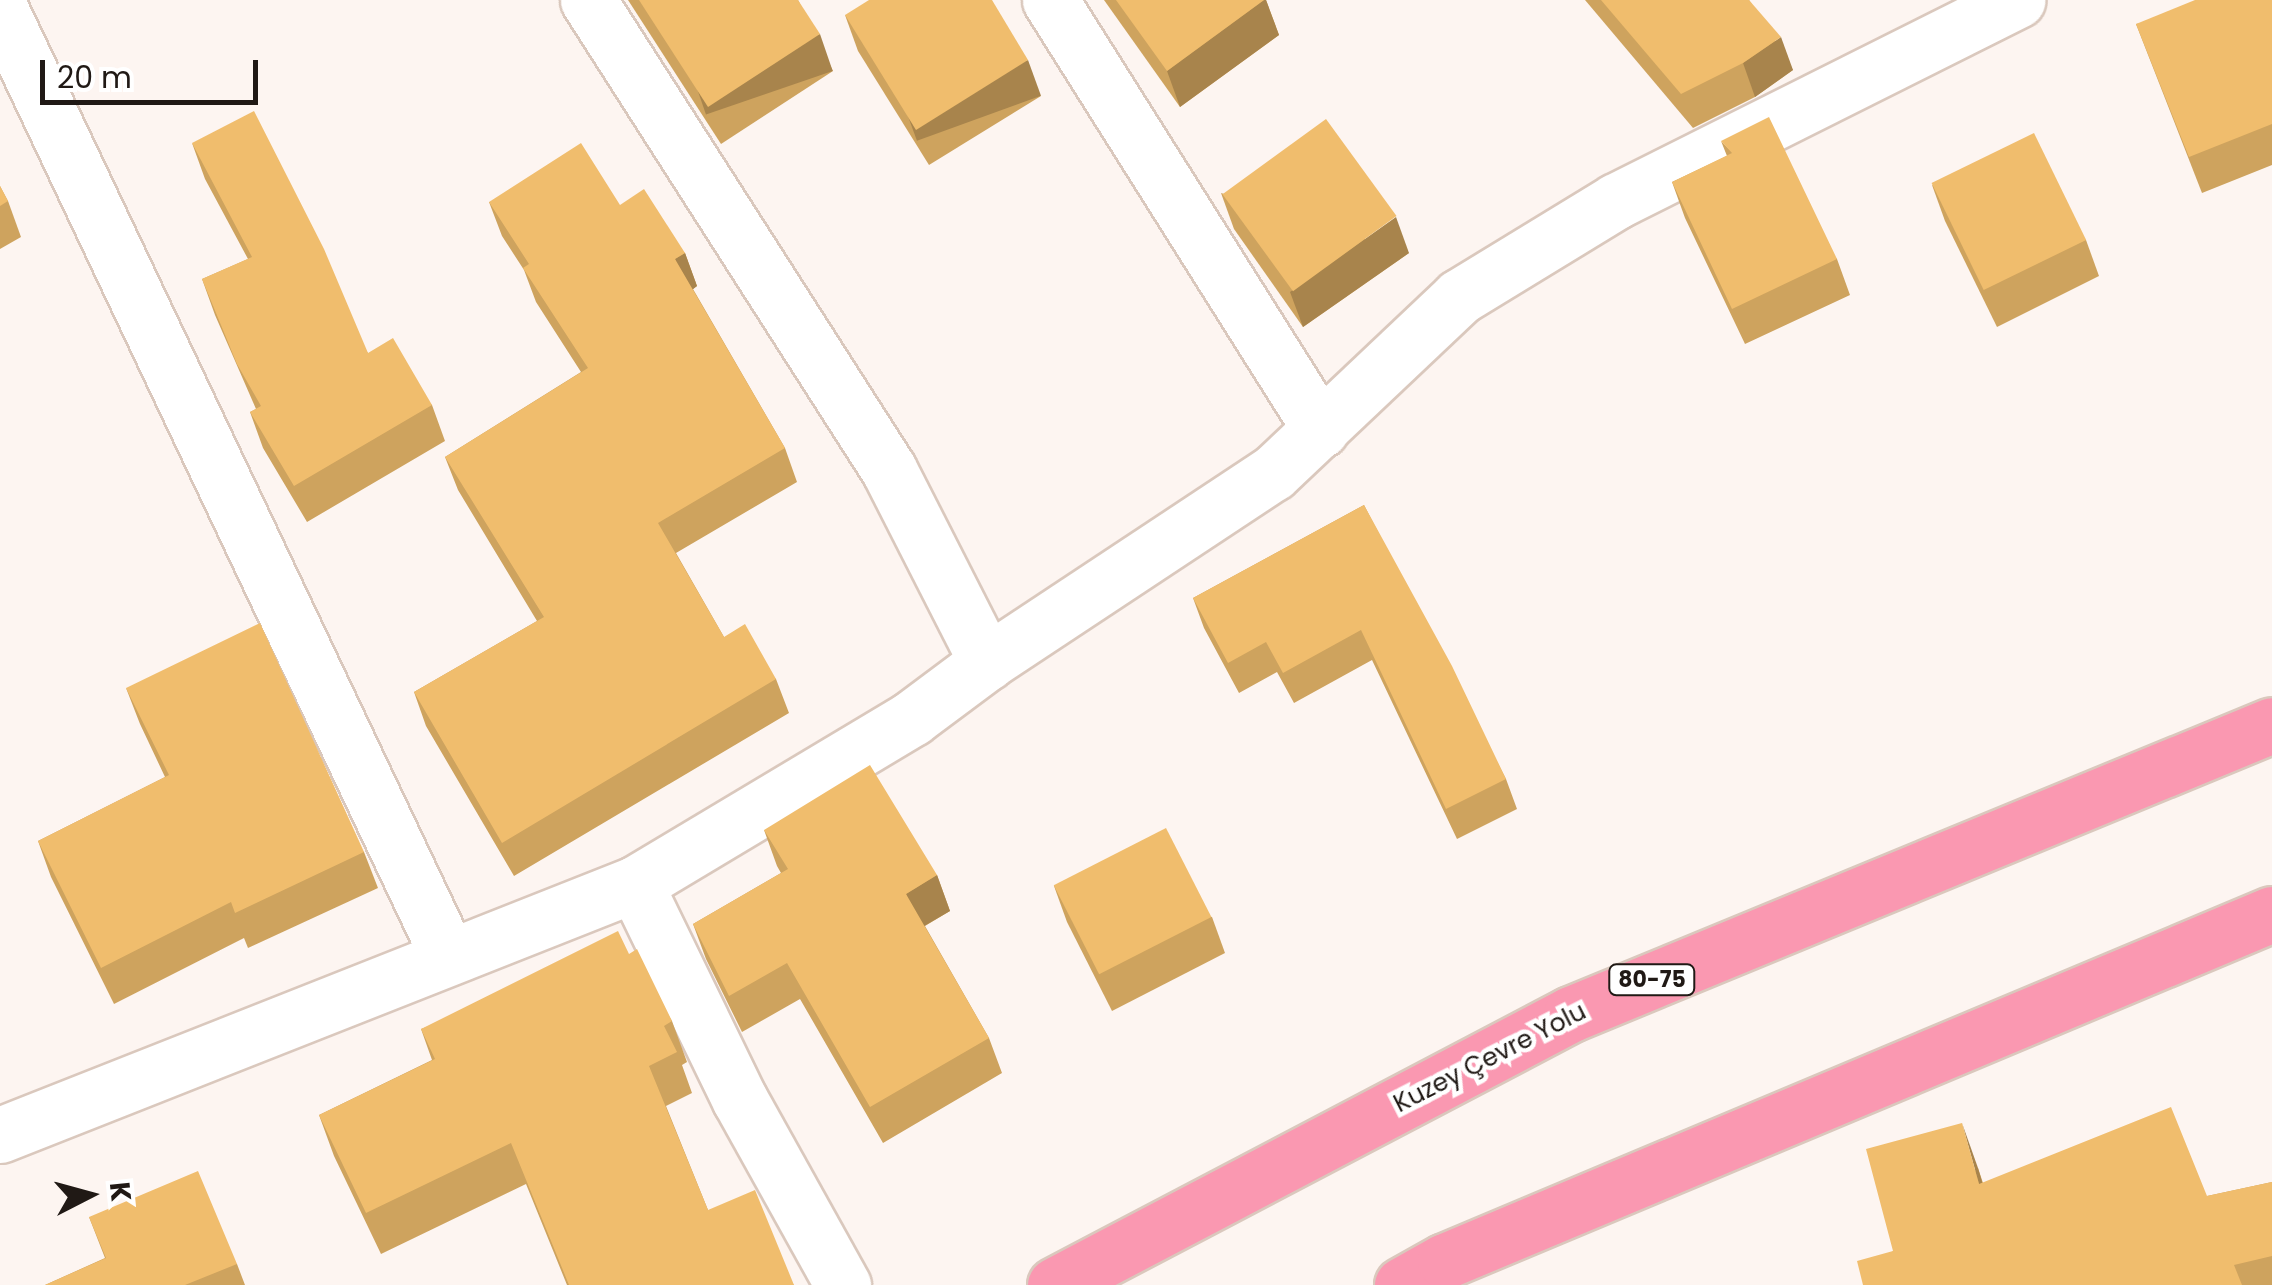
<!DOCTYPE html>
<html>
<head>
<meta charset="utf-8">
<style>
  body { margin:0 }
  #map { position:relative; width:2272px; height:1285px; overflow:hidden; background:#fdf5f1; font-family:Poppins,sans-serif }
  div>[style] { position:absolute }
  .roads { filter:drop-shadow(2px 0 #dac8bd) drop-shadow(-2px 0 #dac8bd) drop-shadow(0 2px #dac8bd) drop-shadow(0 -2px #dac8bd) }
  .minor>* { height:55px; margin:-27.5px; padding:0 27.5px; transform-origin:27.5px; border-radius:27.5px; background:#fff }
  .highway>* { height:55px; margin:-27.5px; padding:0 27.5px; transform-origin:27.5px; border-radius:27.5px; background:#fa98b1 }
  .wall>* { inset:0; background:#cea35e }
  .shaded-wall>* { inset:0; background:#a8844c; transform-origin:0 0 }
  .building>* { inset:0; background:#f0bd6d; transform-origin:0 0 }
  span { translate:-50% -50%; white-space:nowrap; text-align:center; line-height:1.15; -webkit-text-stroke:9px #fff; paint-order:stroke }
  .shield-label span { padding:2px 8px; background:#fff; border:2px solid; border-radius:8px; -webkit-text-stroke-width:0 }
  .shield-label { font-size:22px; color:#201915; font-weight:700 }
  .street-label { font-size:25px; color:#201915 }
  .north { position:absolute; left:40px; top:1145px; width:100px; height:100px; -webkit-text-stroke:8px #fff; paint-order:stroke; rotate:84deg; font-size:28px; font-weight:700; line-height:40px; text-align:center; color:#201915 }
  .north::after { content:''; display:block; margin:auto; width:35px; height:45px; background:#201915; clip-path:polygon(50% 0,100% 100%,50% 72%,0 100%) }
  .scale { position:absolute; left:40px; top:60px; width:218px; height:45px; box-sizing:border-box; border:5px solid #201915; border-top:0; padding-left:12px; font-size:30px; line-height:35px; white-space:nowrap; color:#201915; -webkit-text-stroke:8px #fff; paint-order:stroke }
</style>
</head>
<body>
<div id="map">
  <div class="roads">
    <div class="minor">
      <i style="left:588px;top:0;width:558px;rotate:57.36deg"></i>
      <i style="left:889px;top:470px;width:216px;rotate:63deg"></i>
      <i style="left:1050px;top:0;width:508px;rotate:57.78deg"></i>
      <i style="left:0;top:9px;width:1048px;rotate:64.68deg"></i>
      <i style="left:635px;top:884px;width:240px;rotate:64.1deg"></i>
      <i style="left:740px;top:1100px;width:212px;rotate:60.9deg"></i>
      <i style="left:0;top:1135px;width:683px;rotate:-21.57deg"></i>
      <i style="left:635px;top:884px;width:323px;rotate:-30.9deg"></i>
      <i style="left:912px;top:718px;width:94px;rotate:-36.7deg"></i>
      <i style="left:987px;top:662px;width:343px;rotate:-33.5deg"></i>
      <i style="left:1273px;top:473px;width:256px;rotate:-43.4deg"></i>
      <i style="left:1459px;top:297px;width:184px;rotate:-31.4deg"></i>
      <i style="left:1616px;top:201px;width:449px;rotate:-26.6deg"></i>
    </div>
    <div class="highway">
      <i style="left:1055px;top:1285px;width:583px;rotate:-27.71deg"></i>
      <i style="left:1571px;top:1014px;width:758px;rotate:-22.4deg"></i>
      <i style="left:1402px;top:1285px;width:49px;rotate:-29.2deg"></i>
      <i style="left:1445px;top:1261px;width:897px;rotate:-22.76deg"></i>
    </div>
  </div>
  <div class="wall">
    <i style="clip-path:polygon(628px 0,798px 0,833px 71px,721px 144px)"></i>
    <i style="clip-path:polygon(1104px 0,1266px 0,1279px 35px,1180px 107px)"></i>
    <i style="clip-path:polygon(1585px 0,1749px 0,1793px 70px,1755px 97px,1693px 128px)"></i>
    <i style="clip-path:polygon(2272px 0,2272px 165px,2202px 193px,2136px 24px)"></i>
    <i style="clip-path:polygon(845px 15px,1041px 96px,929px 165px,858px 51px)"></i>
    <i style="clip-path:polygon(1721px 141px,1837px 259px,1850px 295px,1745px 344px,1685px 218px,1672px 182px,1727px 156px)"></i>
    <i style="clip-path:polygon(192px 143px,368px 353px,432px 405px,445px 441px,307px 522px,263px 448px,250px 412px,256px 409px,215px 315px,202px 279px,248px 259px,205px 179px)"></i>
    <i style="clip-path:polygon(1932px 185px,2086px 240px,2099px 276px,1997px 327px,1945px 221px)"></i>
    <i style="clip-path:polygon(0 186px,8px 201px,21px 237px,0 249px)"></i>
    <i style="clip-path:polygon(1221px 193px,1409px 253px,1303px 327px,1234px 229px)"></i>
    <i style="clip-path:polygon(489px 202px,620px 205px,685px 253px,697px 286px,693px 289px,785px 448px,797px 482px,676px 553px,724px 637px,776px 679px,789px 713px,514px 876px,426px 726px,414px 692px,537px 621px,458px 490px,445px 457px,581px 372px,536px 302px,524px 270px,502px 236px)"></i>
    <i style="clip-path:polygon(1364px 505px,1506px 779px,1517px 809px,1457px 839px,1372px 660px,1294px 703px,1277px 672px,1239px 693px,1204px 628px,1193px 598px)"></i>
    <i style="clip-path:polygon(126px 688px,364px 852px,378px 888px,248px 948px,244px 938px,114px 1004px,51px 877px,38px 841px,165px 777px,140px 724px)"></i>
    <i style="clip-path:polygon(764px 830px,937px 875px,950px 911px,925px 926px,989px 1038px,1002px 1073px,883px 1143px,800px 999px,742px 1032px,706px 959px,693px 924px,781px 873px,777px 866px)"></i>
    <i style="clip-path:polygon(1054px 886px,1212px 917px,1225px 953px,1112px 1011px,1067px 922px)"></i>
    <i style="clip-path:polygon(629px 954px,672px 1021px,687px 1062px,682px 1065px,692px 1093px,666px 1106px,708px 1210px,794px 1285px,567px 1285px,526px 1184px,381px 1254px,334px 1156px,319px 1115px,432px 1060px,421px 1029px)"></i>
    <i style="clip-path:polygon(1978px 1168px,1983px 1183px,2207px 1196px,2272px 1182px,2272px 1285px,1863px 1285px,1893px 1251px)"></i>
    <i style="clip-path:polygon(89px 1217px,237px 1264px,245px 1285px,45px 1285px,105px 1258px)"></i>
  </div>
  <div class="shaded-wall">
    <i style="clip-path:polygon(1264px 0,1266px 0,1279px 35px,1180px 107px,1167px 71px)"></i>
    <i style="left:820px;top:34px;width:39px;height:134px;rotate:71deg"></i>
    <i style="clip-path:polygon(1781px 37px,1793px 70px,1755px 97px,1743px 63px)"></i>
    <i style="left:1028px;top:60px;width:38px;height:132px;rotate:70deg"></i>
    <i style="clip-path:polygon(1396px 217px,1409px 253px,1303px 327px,1290px 292px)"></i>
    <i style="clip-path:polygon(685px 253px,697px 286px,688px 293px,675px 259px)"></i>
    <i style="clip-path:polygon(937px 875px,950px 911px,919px 929px,906px 894px)"></i>
    <i style="clip-path:polygon(1962px 1123px,1978px 1168px,1996px 1230px,1979px 1184px)"></i>
  </div>
  <div class="building">
    <i style="clip-path:polygon(639px 0,798px 0,820px 34px,708px 107px)"></i>
    <i style="clip-path:polygon(869px 0,992px 0,1028px 60px,916px 130px,845px 15px)"></i>
    <i style="clip-path:polygon(1116px 0,1264px 0,1167px 71px)"></i>
    <i style="clip-path:polygon(1601px 0,1749px 0,1781px 37px,1743px 63px,1681px 94px)"></i>
    <i style="clip-path:polygon(2195px 0,2272px 0,2272px 124px,2189px 157px,2136px 24px)"></i>
    <i style="clip-path:polygon(254px 111px,324px 249px,368px 353px,393px 338px,432px 405px,294px 486px,250px 412px,261px 406px,237px 364px,202px 279px,252px 257px,192px 143px)"></i>
    <i style="clip-path:polygon(1769px 117px,1837px 259px,1732px 309px,1672px 182px,1732px 153px,1721px 141px)"></i>
    <i style="left:1326px;top:119px;width:120px;height:128px;rotate:54deg"></i>
    <i style="left:2034px;top:133px;width:119px;height:114px;rotate:64deg"></i>
    <i style="clip-path:polygon(581px 143px,620px 205px,644px 189px,685px 253px,675px 259px,785px 448px,658px 523px,724px 637px,745px 624px,776px 679px,502px 843px,414px 692px,544px 617px,445px 457px,588px 368px,523px 268px,529px 264px,489px 202px)"></i>
    <i style="clip-path:polygon(0 186px,8px 201px,0 206px)"></i>
    <i style="clip-path:polygon(1364px 505px,1452px 666px,1506px 779px,1446px 809px,1361px 630px,1283px 673px,1266px 642px,1228px 663px,1193px 598px)"></i>
    <i style="clip-path:polygon(260px 623px,364px 852px,235px 913px,231px 902px,101px 968px,38px 841px,169px 775px,126px 688px)"></i>
    <i style="clip-path:polygon(870px 765px,937px 875px,906px 894px,989px 1038px,870px 1107px,787px 963px,729px 996px,693px 924px,788px 869px,764px 830px)"></i>
    <i style="left:1166px;top:828px;width:100px;height:126px;rotate:63deg"></i>
    <i style="clip-path:polygon(618px 931px,629px 954px,637px 949px,672px 1021px,664px 1026px,677px 1052px,649px 1066px,708px 1210px,755px 1190px,794px 1285px,569px 1285px,511px 1143px,366px 1213px,319px 1115px,435px 1059px,421px 1029px)"></i>
    <i style="clip-path:polygon(2171px 1107px,2207px 1196px,2272px 1182px,2272px 1256px,2234px 1265px,2242px 1285px,1863px 1285px,1857px 1261px,1893px 1251px,1866px 1149px,1962px 1123px,1979px 1184px)"></i>
    <i style="clip-path:polygon(198px 1171px,237px 1264px,185px 1285px,45px 1285px,106px 1258px,89px 1217px)"></i>
  </div>
  <div class="shield-label">
    <span style="left:1652px;top:980px">80-75</span>
  </div>
  <div class="street-label">
    <span style="left:1490px;top:1058px;rotate:-27deg">Kuzey Çevre Yolu</span>
  </div>
  <div class="north">K</div>
  <div class="scale">20 m</div>
</div>
</body>
</html>
